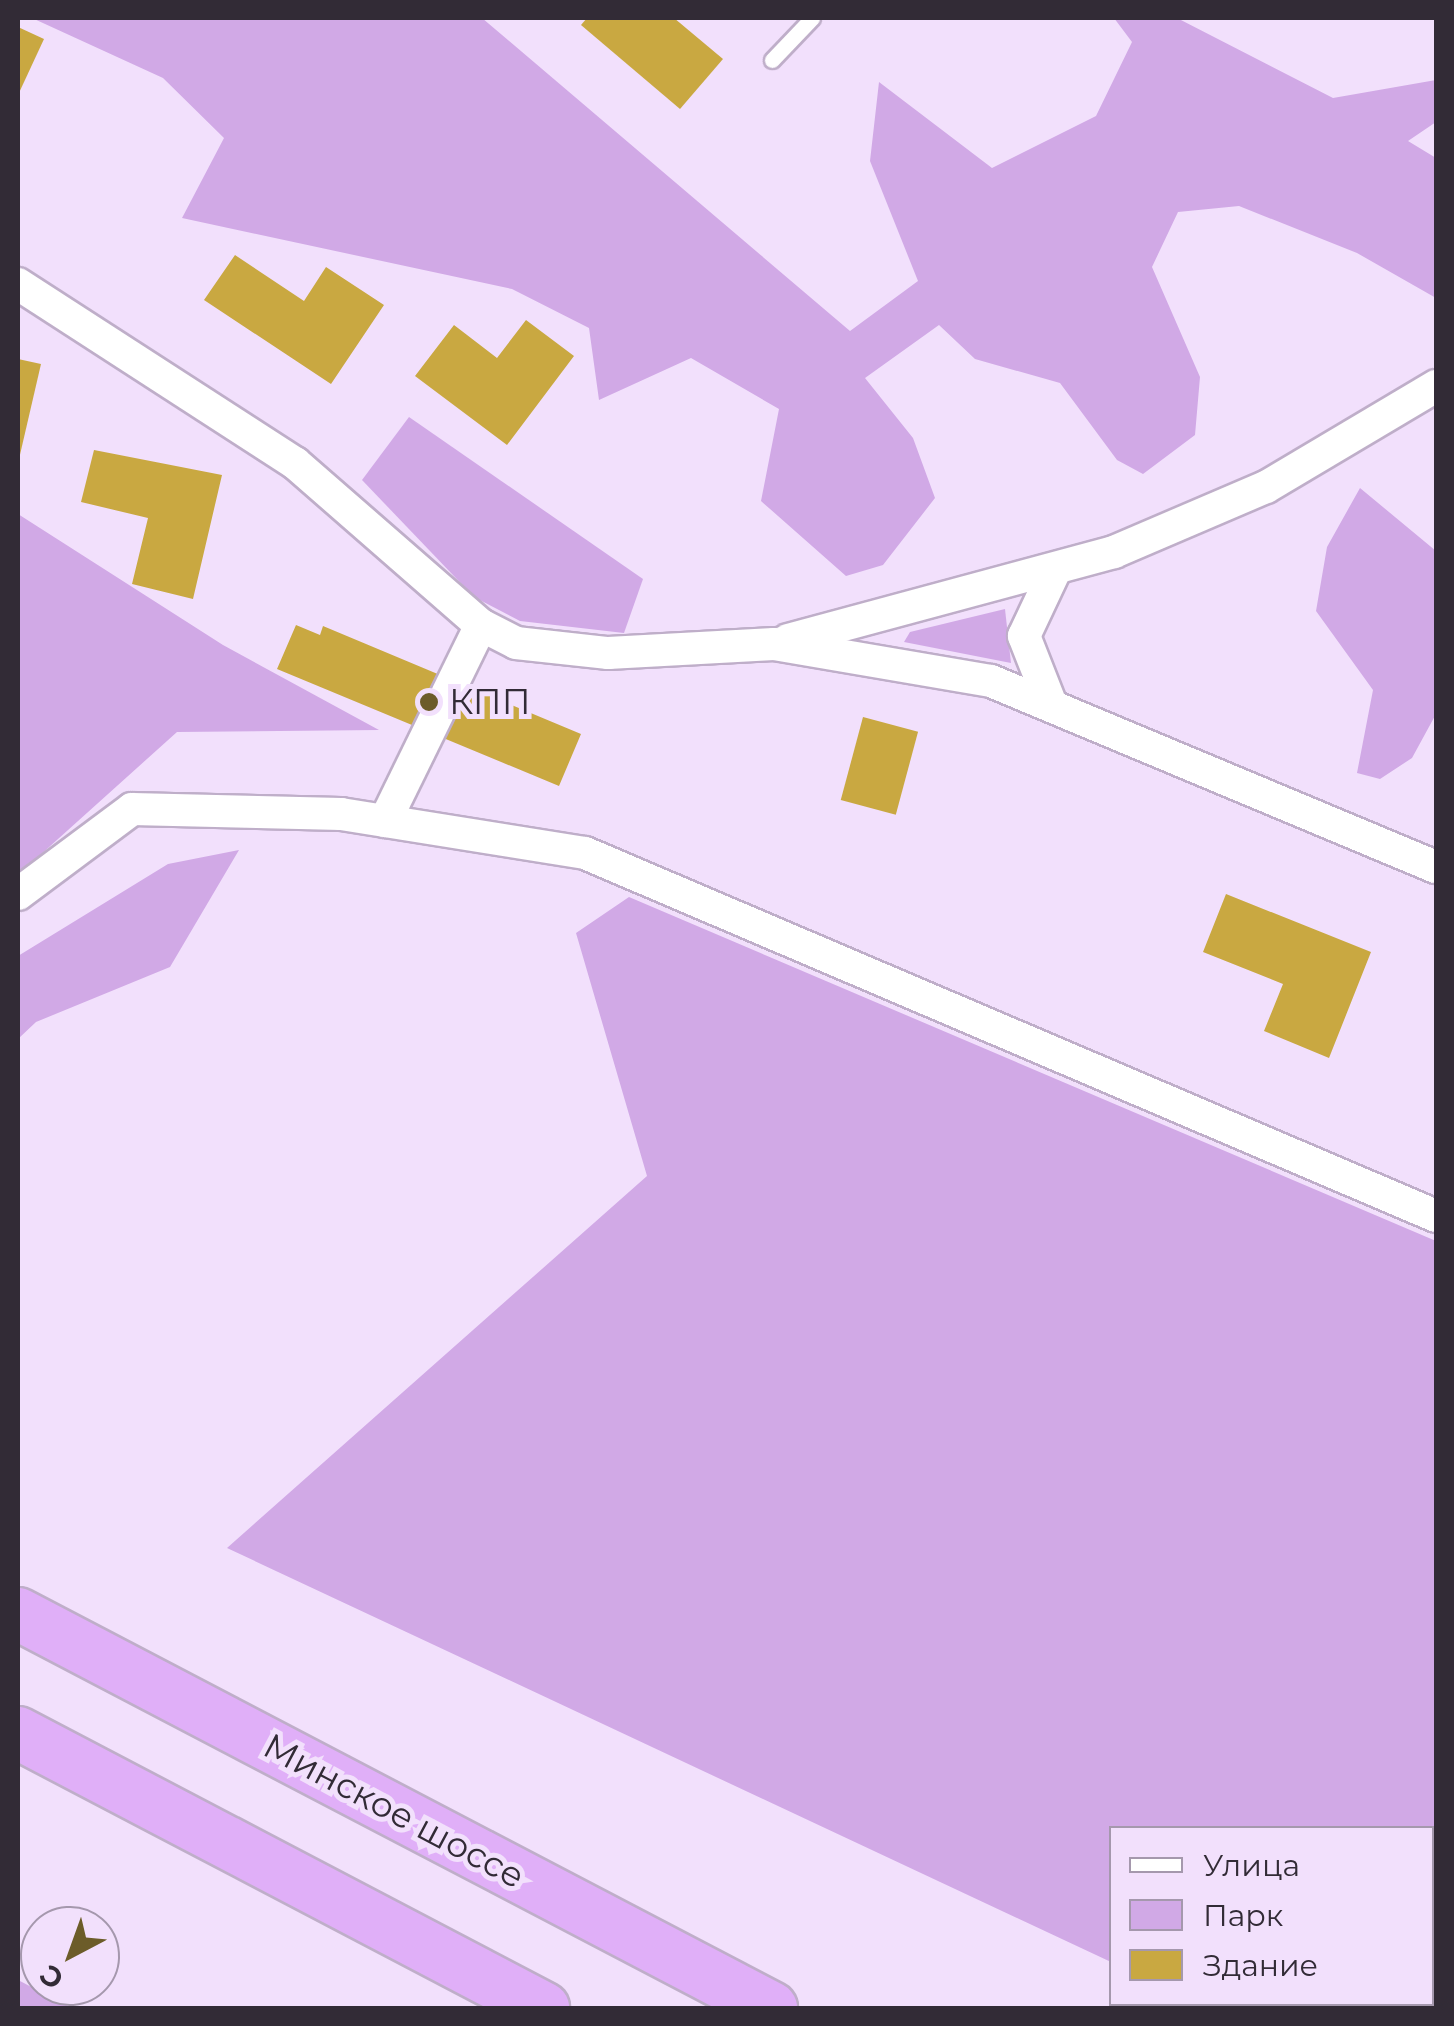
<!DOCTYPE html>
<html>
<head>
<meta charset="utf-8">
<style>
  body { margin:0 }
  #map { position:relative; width:1454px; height:2026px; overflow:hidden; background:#f2e0fc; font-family:Montserrat,sans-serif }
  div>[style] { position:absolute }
  .green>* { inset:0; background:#d1a9e6 }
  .building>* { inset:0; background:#c9a841; transform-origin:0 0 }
  .roads { filter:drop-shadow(2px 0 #bfaec9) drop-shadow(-2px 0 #bfaec9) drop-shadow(0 2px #bfaec9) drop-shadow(0 -2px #bfaec9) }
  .service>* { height:15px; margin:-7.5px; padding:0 7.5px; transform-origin:7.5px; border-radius:7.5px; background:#fff }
  .minor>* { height:32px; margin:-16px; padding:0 16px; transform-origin:16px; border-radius:16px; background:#fff }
  .trunk>* { height:52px; margin:-26px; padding:0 26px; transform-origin:26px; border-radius:26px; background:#e0aff8 }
  .dots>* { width:28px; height:28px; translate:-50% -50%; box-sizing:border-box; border:5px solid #f2e0fc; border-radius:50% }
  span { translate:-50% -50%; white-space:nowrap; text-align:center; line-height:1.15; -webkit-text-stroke:10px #f2e0fc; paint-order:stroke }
  .poi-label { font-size:35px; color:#322b36 }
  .left { translate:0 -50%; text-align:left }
  .street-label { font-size:35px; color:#322b36 }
  .frame { position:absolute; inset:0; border:20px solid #322b36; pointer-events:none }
  .legend { position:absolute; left:1109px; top:1826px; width:325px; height:180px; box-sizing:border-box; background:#f2e0fc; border:2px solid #a598ad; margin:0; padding:12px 18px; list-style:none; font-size:30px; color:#322b36 }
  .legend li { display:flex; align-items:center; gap:20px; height:50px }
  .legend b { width:50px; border:2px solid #a598ad }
  .north { position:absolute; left:20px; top:1906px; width:100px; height:100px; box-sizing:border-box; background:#f2e0fc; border:2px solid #a598ad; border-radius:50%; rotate:221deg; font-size:28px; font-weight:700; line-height:40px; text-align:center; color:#322b36 }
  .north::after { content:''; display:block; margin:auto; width:35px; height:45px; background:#6c5c29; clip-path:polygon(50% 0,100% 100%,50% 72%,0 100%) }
</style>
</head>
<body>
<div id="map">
  <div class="green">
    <i style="clip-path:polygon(32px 18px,482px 18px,850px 331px,918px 281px,870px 161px,879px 82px,992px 168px,1096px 116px,1132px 42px,1114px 18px,1177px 18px,1333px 98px,1436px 80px,1436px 122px,1408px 141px,1436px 158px,1436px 298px,1357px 253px,1239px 206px,1178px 212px,1152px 267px,1200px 377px,1195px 435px,1143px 474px,1117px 460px,1060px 383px,975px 359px,939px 325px,865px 378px,913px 438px,935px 498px,883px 565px,846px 576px,761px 501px,779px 409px,691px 358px,599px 400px,589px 328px,512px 289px,182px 218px,224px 138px,163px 78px)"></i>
    <i style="clip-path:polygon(409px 417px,643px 579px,624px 633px,520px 621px,474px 597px,362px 480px)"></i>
    <i style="clip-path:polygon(1360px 488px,1436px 551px,1436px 714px,1412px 758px,1380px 779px,1357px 773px,1373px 690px,1316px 611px,1327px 547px)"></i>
    <i style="clip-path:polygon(18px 514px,223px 645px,379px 730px,177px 732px,18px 875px)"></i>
    <i style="clip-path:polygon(1005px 609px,1011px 663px,904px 642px,910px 632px)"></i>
    <i style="clip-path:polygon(239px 850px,170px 967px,36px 1022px,18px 1039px,18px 956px,168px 864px)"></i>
    <i style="clip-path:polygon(629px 897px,1436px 1241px,1436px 2008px,1200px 2004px,1432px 2004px,1432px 1828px,1112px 1828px,1111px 1962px,227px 1548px,647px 1176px,576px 933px)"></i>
    <i style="clip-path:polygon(18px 1980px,72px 2008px,18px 2008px)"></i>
  </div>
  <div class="building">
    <i style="clip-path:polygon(587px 18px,674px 18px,723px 59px,680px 109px,581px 25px)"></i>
    <i style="clip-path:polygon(18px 27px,44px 39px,18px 95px)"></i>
    <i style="clip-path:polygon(235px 255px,304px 301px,326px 267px,384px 305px,331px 384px,204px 300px)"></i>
    <i style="clip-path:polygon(526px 320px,574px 356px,507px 445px,415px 376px,454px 325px,497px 358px)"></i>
    <i style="clip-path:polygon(18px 359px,41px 364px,19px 459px,18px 459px)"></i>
    <i style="clip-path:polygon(94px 450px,222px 475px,193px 599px,132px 584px,148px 518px,81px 502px)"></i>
    <i style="clip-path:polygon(296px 625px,320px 635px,323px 626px,581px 734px,559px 786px,277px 669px)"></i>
    <i style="left:863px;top:717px;width:57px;height:86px;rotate:15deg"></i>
    <i style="clip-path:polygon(1226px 894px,1371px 952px,1329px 1058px,1264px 1031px,1283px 984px,1203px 952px)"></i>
  </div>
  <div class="roads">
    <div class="service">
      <i style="left:772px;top:60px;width:58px;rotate:-46.4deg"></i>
    </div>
    <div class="minor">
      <i style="left:18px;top:284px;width:330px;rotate:32.9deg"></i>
      <i style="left:295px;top:463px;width:247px;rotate:41.1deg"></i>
      <i style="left:481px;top:625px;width:39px;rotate:27deg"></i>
      <i style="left:516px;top:643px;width:93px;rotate:6.2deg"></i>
      <i style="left:608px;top:653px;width:166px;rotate:-3.1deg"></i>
      <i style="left:774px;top:644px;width:220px;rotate:9.7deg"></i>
      <i style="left:991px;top:681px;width:482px;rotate:22.7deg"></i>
      <i style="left:788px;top:640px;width:338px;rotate:-15.1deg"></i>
      <i style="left:1114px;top:552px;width:165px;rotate:-23.2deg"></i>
      <i style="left:1266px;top:487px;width:198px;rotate:-30.7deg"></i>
      <i style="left:1050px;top:702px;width:71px;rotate:-111.5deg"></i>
      <i style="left:1024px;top:636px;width:73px;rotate:-64.8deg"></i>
      <i style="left:385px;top:821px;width:218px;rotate:-63.9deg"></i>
      <i style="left:18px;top:894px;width:142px;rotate:-36.7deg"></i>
      <i style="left:132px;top:809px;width:209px;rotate:1.4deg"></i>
      <i style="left:341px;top:814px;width:247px;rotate:9.1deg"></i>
      <i style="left:585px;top:853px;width:925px;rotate:23.1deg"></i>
    </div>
    <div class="trunk">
      <i style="left:18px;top:1614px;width:850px;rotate:27.62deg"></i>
      <i style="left:18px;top:1733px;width:593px;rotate:27.65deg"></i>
    </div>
  </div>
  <div class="dots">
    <i style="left:429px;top:702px;background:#6c5c29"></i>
  </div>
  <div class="poi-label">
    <span class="left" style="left:449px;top:702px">КПП</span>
  </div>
  <div class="street-label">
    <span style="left:394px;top:1811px;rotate:28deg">Минское шоссе</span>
  </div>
  <div class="frame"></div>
  <ul class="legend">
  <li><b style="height:12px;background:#fff"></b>Улица</li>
  <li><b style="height:28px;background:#d1a9e6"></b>Парк</li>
  <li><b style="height:28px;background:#c9a841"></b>Здание</li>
  </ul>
  <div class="north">С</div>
</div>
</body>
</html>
